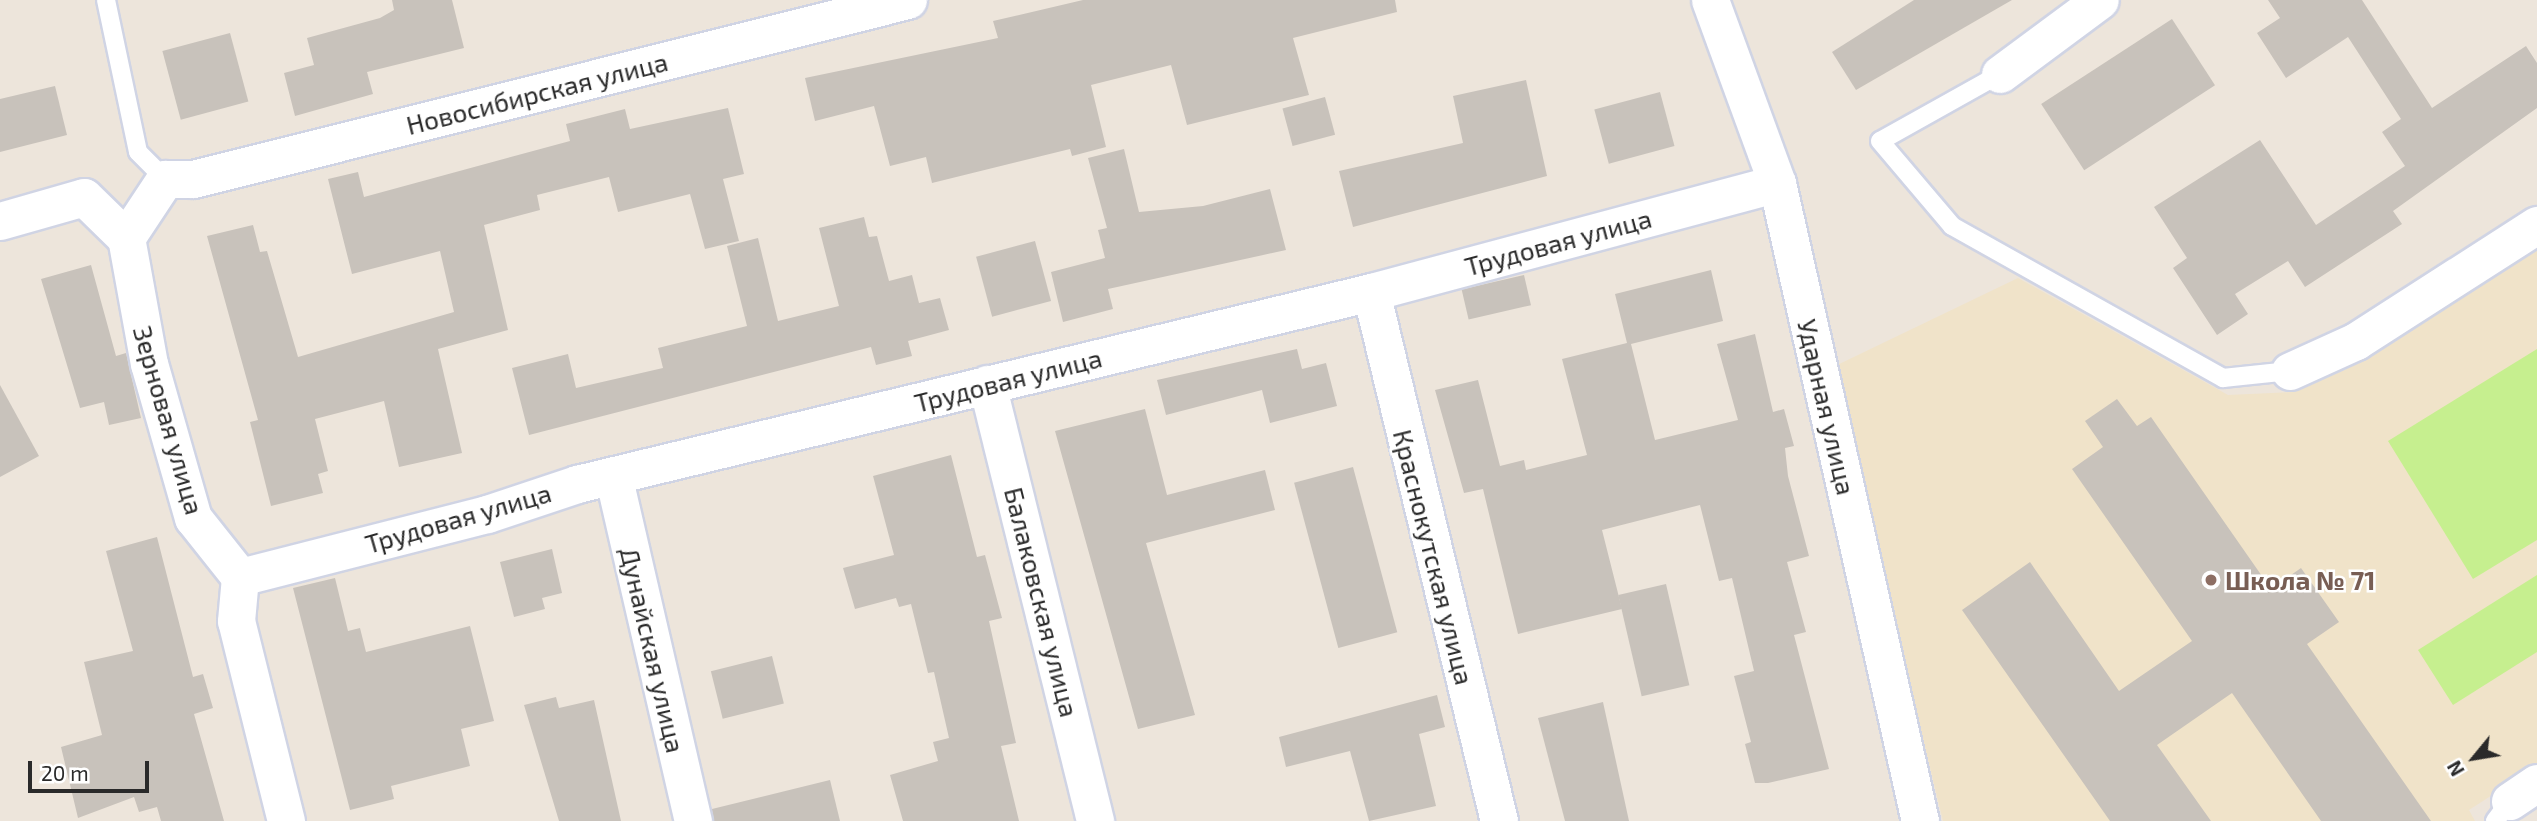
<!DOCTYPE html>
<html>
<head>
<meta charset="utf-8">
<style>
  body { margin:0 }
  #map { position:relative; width:2537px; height:821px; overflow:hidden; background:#ede5db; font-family:"Exo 2",sans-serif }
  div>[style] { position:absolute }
  .education>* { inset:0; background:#f0e3c9 }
  .pitch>* { inset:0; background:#c6ef8f }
  .building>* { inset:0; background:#c8c2bb; transform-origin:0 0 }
  .roads { filter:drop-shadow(2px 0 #d0d4e4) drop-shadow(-2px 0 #d0d4e4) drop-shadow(0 2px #d0d4e4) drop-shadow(0 -2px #d0d4e4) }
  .lane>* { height:18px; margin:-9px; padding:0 9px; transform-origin:9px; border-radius:9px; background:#fff }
  .street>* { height:37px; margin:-18.5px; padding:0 18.5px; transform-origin:18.5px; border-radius:18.5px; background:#fff }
  .dots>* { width:19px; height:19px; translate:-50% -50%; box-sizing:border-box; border:4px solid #fff; border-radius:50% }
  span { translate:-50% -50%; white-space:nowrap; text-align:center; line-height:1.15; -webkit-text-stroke:5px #fff; paint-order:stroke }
  .street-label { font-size:26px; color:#2a2a2a }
  .education-label { font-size:26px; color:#785e54; font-weight:700 }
  .left { translate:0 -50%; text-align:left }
  .north { position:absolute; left:2439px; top:723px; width:70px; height:70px; -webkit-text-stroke:5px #fff; paint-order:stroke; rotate:240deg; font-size:19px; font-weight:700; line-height:28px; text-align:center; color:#2a2a2a }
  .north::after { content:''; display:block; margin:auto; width:24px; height:32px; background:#2a2a2a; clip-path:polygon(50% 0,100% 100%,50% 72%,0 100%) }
  .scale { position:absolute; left:28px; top:761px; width:121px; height:32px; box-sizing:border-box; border:4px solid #2a2a2a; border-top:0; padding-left:9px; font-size:21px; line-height:24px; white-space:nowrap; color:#2a2a2a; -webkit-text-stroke:5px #fff; paint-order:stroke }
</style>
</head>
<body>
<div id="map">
  <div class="education">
    <i style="clip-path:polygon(2537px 244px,2537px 766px,2469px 810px,2475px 821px,1943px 821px,1833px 367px,2018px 278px,2228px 395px,2292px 392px,2347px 369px)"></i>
  </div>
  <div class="pitch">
    <i style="clip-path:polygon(2537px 349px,2537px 540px,2473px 579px,2388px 441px)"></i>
    <i style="clip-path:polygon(2537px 575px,2537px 652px,2453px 705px,2418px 650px)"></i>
  </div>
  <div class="building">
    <i style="clip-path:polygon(392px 0,452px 0,464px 48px,367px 72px,373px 94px,295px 116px,284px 73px,314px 65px,307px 38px,380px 18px,394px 10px)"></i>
    <i style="clip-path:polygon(1083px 0,1395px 0,1397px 12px,1293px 38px,1309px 95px,1187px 125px,1171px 65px,1091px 85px,1106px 147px,1072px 156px,1070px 149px,932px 183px,926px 157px,890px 166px,874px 106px,815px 121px,805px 78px,998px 38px,993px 21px)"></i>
    <i style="clip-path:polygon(1914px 0,2012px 0,1856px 90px,1832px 52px)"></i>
    <i style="clip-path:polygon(2268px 0,2362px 0,2432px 108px,2526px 46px,2537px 63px,2537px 108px,2393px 211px,2402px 224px,2305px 287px,2288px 261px,2235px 294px,2248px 314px,2217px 335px,2173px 268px,2187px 258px,2154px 207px,2260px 140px,2316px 225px,2405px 166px,2382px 132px,2401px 119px,2348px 37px,2286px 78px,2257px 33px,2280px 18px)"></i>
    <i style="left:2172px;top:19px;width:79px;height:156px;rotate:57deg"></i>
    <i style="left:230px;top:33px;width:71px;height:70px;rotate:75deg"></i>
    <i style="clip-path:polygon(1526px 80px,1547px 176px,1353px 227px,1339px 171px,1463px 143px,1453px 96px)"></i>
    <i style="clip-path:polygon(55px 86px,67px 135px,0 152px,0 99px)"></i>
    <i style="left:1660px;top:92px;width:56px;height:68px;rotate:75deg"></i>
    <i style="left:1325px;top:97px;width:39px;height:44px;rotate:75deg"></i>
    <i style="clip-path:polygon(728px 108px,744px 174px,723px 179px,739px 241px,705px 249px,690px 194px,618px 212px,609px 177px,537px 195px,540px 210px,484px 225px,508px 330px,438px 349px,462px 453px,399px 467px,384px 401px,315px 419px,328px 471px,318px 474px,323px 493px,271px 506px,250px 422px,258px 420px,207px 236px,253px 225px,260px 252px,267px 251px,298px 357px,454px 312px,440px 251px,352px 274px,328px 179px,358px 172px,364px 197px,570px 141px,566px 124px,625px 109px,630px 129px)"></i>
    <i style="clip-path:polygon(1124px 149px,1139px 212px,1203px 206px,1270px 189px,1286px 250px,1108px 289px,1113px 309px,1063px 322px,1051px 272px,1105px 258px,1098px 230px,1107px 228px,1088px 158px)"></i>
    <i style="clip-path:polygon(864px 217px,869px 237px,877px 236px,889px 281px,912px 275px,919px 303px,940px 298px,949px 330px,908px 341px,912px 356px,876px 365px,871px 347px,529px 435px,512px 368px,568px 354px,576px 388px,663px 368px,658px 348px,747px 326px,727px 246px,758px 238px,778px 321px,839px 306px,819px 228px)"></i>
    <i style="left:1035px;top:241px;width:62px;height:61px;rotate:75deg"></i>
    <i style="clip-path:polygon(91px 265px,116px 356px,126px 353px,141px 418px,109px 425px,104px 402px,80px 408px,41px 279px)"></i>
    <i style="clip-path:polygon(1711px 270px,1723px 321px,1631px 344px,1655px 440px,1738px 420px,1717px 344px,1755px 334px,1773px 412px,1784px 409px,1794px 446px,1785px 448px,1788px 476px,1809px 556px,1787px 562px,1806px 632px,1794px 635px,1829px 769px,1768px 783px,1755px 783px,1745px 744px,1751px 742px,1734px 676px,1754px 671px,1732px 578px,1719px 581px,1700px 505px,1602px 530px,1622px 609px,1518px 634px,1483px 489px,1464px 493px,1435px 390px,1478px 380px,1500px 466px,1524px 460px,1526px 470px,1587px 455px,1562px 359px,1627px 343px,1615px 294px)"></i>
    <i style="left:1524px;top:275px;width:31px;height:64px;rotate:77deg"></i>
    <i style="clip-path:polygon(1297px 349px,1302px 369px,1326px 363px,1337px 406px,1270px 423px,1262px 390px,1166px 415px,1157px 380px)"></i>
    <i style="clip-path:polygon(0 385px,39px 456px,0 477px)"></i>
    <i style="clip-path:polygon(2117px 399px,2137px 426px,2151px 417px,2271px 589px,2301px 568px,2339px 622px,2307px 644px,2431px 821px,2321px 821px,2232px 693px,2157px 745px,2211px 821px,2110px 821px,1962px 610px,2030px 562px,2119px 691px,2192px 641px,2072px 469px,2103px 447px,2085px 421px)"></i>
    <i style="clip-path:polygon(1145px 409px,1167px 495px,1265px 470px,1275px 510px,1146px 543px,1195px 715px,1138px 729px,1055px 431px)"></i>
    <i style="clip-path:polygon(951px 455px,977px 557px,985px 555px,1002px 618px,989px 621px,1016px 743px,1001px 746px,1019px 821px,903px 821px,890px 775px,938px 761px,933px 742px,949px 738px,934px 672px,928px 673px,911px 604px,899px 607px,896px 598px,855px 609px,843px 568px,894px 555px,873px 476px)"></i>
    <i style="left:1353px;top:467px;width:171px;height:61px;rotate:75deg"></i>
    <i style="clip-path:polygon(157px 537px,193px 677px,203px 674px,213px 708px,194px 714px,224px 821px,161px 821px,157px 807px,139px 812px,134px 797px,78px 818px,61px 747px,102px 735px,84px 662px,133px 651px,106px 551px)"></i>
    <i style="clip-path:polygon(552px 549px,562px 593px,542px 598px,545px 609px,514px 617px,500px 562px)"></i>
    <i style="clip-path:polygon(335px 578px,348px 631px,360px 628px,366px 652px,470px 626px,494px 721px,461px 729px,470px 766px,391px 786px,394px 799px,350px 810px,293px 588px)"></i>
    <i style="left:1666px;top:584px;width:104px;height:49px;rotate:77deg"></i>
    <i style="left:772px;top:656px;width:49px;height:63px;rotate:76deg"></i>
    <i style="clip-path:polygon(1437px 695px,1445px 727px,1419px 734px,1436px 806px,1369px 821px,1350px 751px,1286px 767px,1279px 737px)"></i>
    <i style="clip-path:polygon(556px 697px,559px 708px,594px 700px,621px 821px,559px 821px,524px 705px)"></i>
    <i style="clip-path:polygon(1603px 702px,1629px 821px,1565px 821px,1538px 718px)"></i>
    <i style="clip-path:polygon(830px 780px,840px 821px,713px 821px,712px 809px)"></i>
  </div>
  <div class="roads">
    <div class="lane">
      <i style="left:106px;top:0;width:155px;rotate:78.1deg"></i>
      <i style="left:138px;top:152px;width:38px;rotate:45deg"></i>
      <i style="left:2000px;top:74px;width:137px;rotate:150.8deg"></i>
      <i style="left:1880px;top:141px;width:111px;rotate:49.7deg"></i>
      <i style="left:1952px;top:226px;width:311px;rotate:29.3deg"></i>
      <i style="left:2223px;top:378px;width:67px;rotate:-6deg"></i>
      <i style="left:2495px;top:821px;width:25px;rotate:-53deg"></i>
    </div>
    <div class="street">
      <i style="left:1710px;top:0;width:195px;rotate:69.9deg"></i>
      <i style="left:1777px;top:183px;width:654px;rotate:77.37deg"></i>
      <i style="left:2000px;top:74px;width:124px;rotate:-36.5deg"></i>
      <i style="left:0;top:221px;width:87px;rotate:-15.9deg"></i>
      <i style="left:84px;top:197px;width:59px;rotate:44.3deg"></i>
      <i style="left:1371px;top:292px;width:544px;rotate:76.4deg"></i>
      <i style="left:2290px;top:371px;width:72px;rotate:-24.4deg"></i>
      <i style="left:2356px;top:341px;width:215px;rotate:-32.7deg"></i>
      <i style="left:987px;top:384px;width:450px;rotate:76.1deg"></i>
      <i style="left:614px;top:479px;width:351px;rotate:77deg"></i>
      <i style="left:240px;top:577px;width:255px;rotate:-14.3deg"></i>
      <i style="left:487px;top:514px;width:95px;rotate:-18.4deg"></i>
      <i style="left:577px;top:484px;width:817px;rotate:-13.59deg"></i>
      <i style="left:1371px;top:292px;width:420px;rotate:-15deg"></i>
      <i style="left:2510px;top:801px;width:32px;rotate:-34deg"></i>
      <i style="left:286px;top:821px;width:206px;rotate:-104deg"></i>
      <i style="left:236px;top:621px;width:44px;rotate:-84.8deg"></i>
      <i style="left:240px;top:577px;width:75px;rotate:-128.5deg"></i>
      <i style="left:193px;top:518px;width:160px;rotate:-105.9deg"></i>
      <i style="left:149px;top:364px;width:128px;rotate:-100.3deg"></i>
      <i style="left:126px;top:238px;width:71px;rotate:-56.5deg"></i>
      <i style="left:165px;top:179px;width:28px"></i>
      <i style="left:193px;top:179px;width:737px;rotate:-14.06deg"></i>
    </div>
  </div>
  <div class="dots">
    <i style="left:2211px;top:580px;background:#8d6e63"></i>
  </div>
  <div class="street-label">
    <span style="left:537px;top:93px;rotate:-14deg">Новосибирская улица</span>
    <span style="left:1558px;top:242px;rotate:-15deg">Трудовая улица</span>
    <span style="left:1008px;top:380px;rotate:-14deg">Трудовая улица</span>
    <span style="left:1827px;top:407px;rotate:77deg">Ударная улица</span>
    <span style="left:169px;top:420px;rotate:74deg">Зерновая улица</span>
    <span style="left:458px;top:518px;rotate:-16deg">Трудовая улица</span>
    <span style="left:1434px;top:557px;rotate:76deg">Краснокутская улица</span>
    <span style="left:1042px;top:602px;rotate:76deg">Балаковская улица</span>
    <span style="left:653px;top:650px;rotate:77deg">Дунайская улица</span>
  </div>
  <div class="education-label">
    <span class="left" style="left:2225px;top:580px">Школа № 71</span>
  </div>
  <div class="north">N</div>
  <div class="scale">20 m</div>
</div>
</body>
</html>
